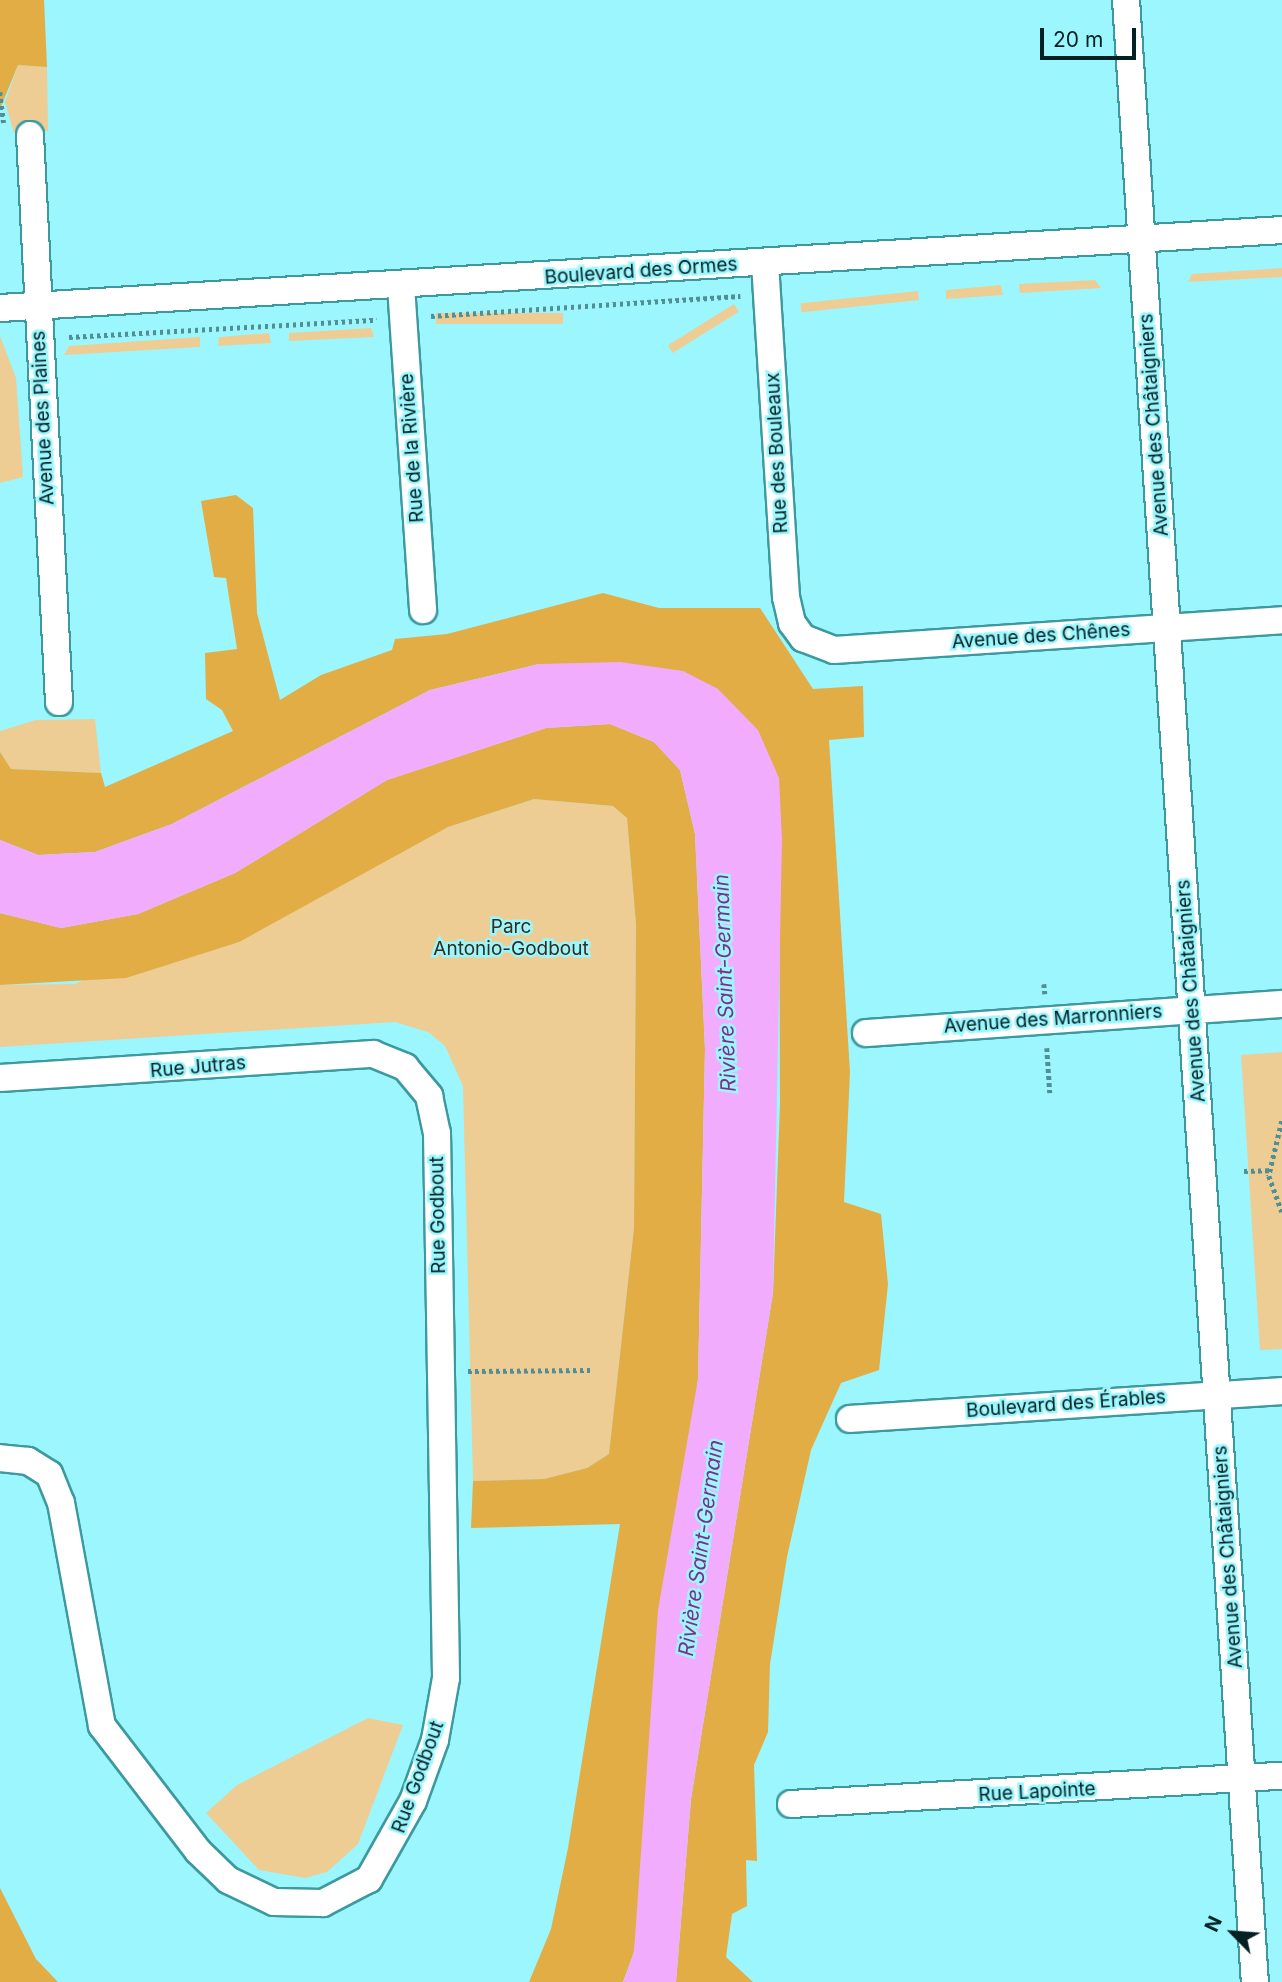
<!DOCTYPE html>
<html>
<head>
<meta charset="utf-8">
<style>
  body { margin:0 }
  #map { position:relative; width:1282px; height:1982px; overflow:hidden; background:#9cf6fd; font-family:Inter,sans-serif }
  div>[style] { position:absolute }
  .green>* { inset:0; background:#edcd94; transform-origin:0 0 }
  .forest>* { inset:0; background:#e1ad44 }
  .water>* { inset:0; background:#f2acfd }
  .path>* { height:4.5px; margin-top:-2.25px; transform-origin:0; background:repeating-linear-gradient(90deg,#528e93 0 3.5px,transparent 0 7px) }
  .roads { filter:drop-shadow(2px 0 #3d99a0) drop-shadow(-2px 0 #3d99a0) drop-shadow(0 2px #3d99a0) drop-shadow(0 -2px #3d99a0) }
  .minor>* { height:26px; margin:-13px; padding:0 13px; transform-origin:13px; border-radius:13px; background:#fff }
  span { translate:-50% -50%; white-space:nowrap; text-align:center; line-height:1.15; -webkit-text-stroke:5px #9cf6fd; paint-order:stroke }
  .street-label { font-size:19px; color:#032022 }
  .park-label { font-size:19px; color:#362c1b }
  .water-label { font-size:21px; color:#7f2e8c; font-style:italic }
  .north { position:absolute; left:1198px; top:1898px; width:70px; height:70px; -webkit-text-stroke:5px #9cf6fd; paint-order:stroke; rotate:295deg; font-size:19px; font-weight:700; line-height:28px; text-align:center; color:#032022 }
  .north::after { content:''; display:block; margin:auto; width:24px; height:32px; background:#032022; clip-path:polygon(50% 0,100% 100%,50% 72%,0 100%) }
  .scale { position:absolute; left:1040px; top:28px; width:96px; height:32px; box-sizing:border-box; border:4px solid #032022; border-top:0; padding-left:9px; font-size:21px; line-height:24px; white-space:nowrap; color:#032022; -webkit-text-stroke:5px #9cf6fd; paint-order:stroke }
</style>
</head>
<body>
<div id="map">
  <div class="green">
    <i style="clip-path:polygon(18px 65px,47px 67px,48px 131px,14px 133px,5px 102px)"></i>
    <i style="clip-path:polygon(1282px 268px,1282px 277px,1188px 282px,1192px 274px)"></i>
    <i style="clip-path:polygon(1095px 280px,1101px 288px,1020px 293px,1019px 284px)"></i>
    <i style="clip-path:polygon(1001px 285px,1003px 295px,946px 299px,946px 290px)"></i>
    <i style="left:918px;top:291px;width:9px;height:118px;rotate:84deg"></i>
    <i style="left:734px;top:304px;width:9px;height:78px;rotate:58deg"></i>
    <i style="left:563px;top:313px;width:11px;height:127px;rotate:90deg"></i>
    <i style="clip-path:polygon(371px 328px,374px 337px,289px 341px,289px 333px)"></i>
    <i style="clip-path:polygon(269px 333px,271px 343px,218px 346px,219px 337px)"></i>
    <i style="clip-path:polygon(0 336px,16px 378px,23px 477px,0 483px)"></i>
    <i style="clip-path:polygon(200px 337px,200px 347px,64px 355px,69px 346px)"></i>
    <i style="clip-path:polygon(95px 719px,101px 773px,11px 769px,0 752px,0 731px,36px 720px)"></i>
    <i style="clip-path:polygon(534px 799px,613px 806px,627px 818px,636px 924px,634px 1228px,609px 1454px,587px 1468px,544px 1479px,473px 1481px,463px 1086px,445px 1046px,428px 1032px,395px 1022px,0 1047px,0 985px,75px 984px,448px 827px)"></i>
    <i style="clip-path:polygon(1282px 1052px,1282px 1349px,1260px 1350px,1241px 1055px)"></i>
    <i style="clip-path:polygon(368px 1718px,403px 1725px,358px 1844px,327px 1872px,305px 1878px,259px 1870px,206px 1813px,237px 1785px)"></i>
  </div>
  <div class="forest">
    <i style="clip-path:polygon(0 0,44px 0,47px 67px,18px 65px,0 109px)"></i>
    <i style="clip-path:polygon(236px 495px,253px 508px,257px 613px,280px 700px,321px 675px,392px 650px,395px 639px,447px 634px,603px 593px,659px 608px,760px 608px,813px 689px,863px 686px,864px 737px,829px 740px,850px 1072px,844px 1202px,881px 1214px,888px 1284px,879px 1370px,841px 1383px,811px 1450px,787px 1557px,770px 1664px,768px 1732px,754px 1765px,757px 1861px,746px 1860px,747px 1906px,732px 1914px,726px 1957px,753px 1982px,676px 1982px,691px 1799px,773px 1293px,780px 1104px,779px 778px,539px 664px,430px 690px,172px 824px,95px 852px,38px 855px,0 840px,0 752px,11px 769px,101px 773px,105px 787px,233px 731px,222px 710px,206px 699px,205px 653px,237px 649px,226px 578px,214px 577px,201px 501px)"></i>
    <i style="clip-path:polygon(610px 724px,654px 742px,680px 770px,695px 834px,705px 1049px,698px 1379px,634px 1952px,623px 1982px,529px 1982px,551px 1929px,568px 1848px,620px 1524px,471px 1528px,473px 1481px,544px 1479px,587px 1468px,609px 1454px,634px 1228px,636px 924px,627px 818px,613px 806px,534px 799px,448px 827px,239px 942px,126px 978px,0 985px,0 913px,61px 928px,138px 914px,235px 873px,387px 780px,546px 728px)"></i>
    <i style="clip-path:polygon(0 1888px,36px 1959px,58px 1982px,0 1982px)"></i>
  </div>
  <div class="water">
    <i style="clip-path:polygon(620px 662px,683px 671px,718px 689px,758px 730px,779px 778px,782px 840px,773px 1293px,691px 1799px,676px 1982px,623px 1982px,634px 1952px,658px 1610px,698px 1379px,705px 1049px,695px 834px,680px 770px,654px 742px,610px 724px,546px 728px,387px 780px,235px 873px,138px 914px,61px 928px,0 913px,0 840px,38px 855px,95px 852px,172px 824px,430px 690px,539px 664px)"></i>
  </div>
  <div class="path">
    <i style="left:0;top:92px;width:31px;rotate:83deg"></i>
    <i style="left:431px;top:316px;width:310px;rotate:-3.7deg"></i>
    <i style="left:69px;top:337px;width:308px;rotate:-3.2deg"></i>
    <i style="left:1044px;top:984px;width:10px;rotate:84deg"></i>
    <i style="left:1047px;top:1048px;width:45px;rotate:86.2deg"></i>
    <i style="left:1282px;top:1121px;width:57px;rotate:103.3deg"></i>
    <i style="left:1269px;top:1176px;width:38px;rotate:70deg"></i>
    <i style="left:1244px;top:1171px;width:25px;rotate:-2deg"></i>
    <i style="left:468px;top:1371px;width:122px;rotate:-0.5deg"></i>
  </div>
  <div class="roads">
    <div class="minor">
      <i style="left:1126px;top:0;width:1986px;rotate:86.28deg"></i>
      <i style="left:30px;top:135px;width:568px;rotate:87.07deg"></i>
      <i style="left:765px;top:263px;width:335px;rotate:86.4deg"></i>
      <i style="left:786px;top:597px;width:27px;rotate:77deg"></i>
      <i style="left:792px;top:623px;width:19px;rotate:54deg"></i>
      <i style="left:803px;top:638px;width:33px;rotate:21deg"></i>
      <i style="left:834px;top:650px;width:449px;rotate:-3.8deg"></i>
      <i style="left:401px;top:286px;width:325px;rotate:86.1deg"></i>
      <i style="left:0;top:308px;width:1284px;rotate:-3.48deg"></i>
      <i style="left:866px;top:1033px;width:417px;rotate:-4deg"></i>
      <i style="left:0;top:1078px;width:374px;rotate:-3.7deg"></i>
      <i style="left:373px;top:1054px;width:35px;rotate:22deg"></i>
      <i style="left:405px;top:1067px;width:38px;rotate:50deg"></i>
      <i style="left:429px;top:1096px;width:38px;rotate:78deg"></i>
      <i style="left:437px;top:1133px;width:545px;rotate:89.05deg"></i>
      <i style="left:446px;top:1678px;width:63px;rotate:100.1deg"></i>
      <i style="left:435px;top:1740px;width:65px;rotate:109.8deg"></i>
      <i style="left:413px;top:1801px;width:90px;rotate:119.4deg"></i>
      <i style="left:369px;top:1879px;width:52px;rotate:152.4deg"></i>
      <i style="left:323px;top:1903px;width:49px;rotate:-178.8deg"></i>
      <i style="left:274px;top:1902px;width:51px;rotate:-154.4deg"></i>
      <i style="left:228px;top:1880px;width:42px;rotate:-136deg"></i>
      <i style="left:198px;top:1851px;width:158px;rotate:-127.5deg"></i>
      <i style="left:102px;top:1726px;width:227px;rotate:-100.4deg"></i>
      <i style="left:61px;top:1503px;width:31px;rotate:-112deg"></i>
      <i style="left:49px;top:1474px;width:25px;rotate:-148deg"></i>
      <i style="left:28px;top:1461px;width:28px;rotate:-174deg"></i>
      <i style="left:850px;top:1419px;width:433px;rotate:-3.7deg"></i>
      <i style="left:791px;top:1804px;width:492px;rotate:-3.3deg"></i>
    </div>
  </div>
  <div class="street-label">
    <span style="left:641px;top:271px;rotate:-4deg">Boulevard des Ormes</span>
    <span style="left:43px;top:418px;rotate:-93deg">Avenue des Plaines</span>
    <span style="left:1154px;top:425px;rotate:-94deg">Avenue des Châtaigniers</span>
    <span style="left:412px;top:448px;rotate:-94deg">Rue de la Rivière</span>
    <span style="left:777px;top:453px;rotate:-93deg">Rue des Bouleaux</span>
    <span style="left:1041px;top:636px;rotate:-4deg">Avenue des Chênes</span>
    <span style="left:1191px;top:991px;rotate:-94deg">Avenue des Châtaigniers</span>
    <span style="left:1053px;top:1019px;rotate:-4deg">Avenue des Marronniers</span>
    <span style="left:198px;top:1067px;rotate:-5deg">Rue Jutras</span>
    <span style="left:438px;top:1215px;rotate:-91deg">Rue Godbout</span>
    <span style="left:1066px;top:1404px;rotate:-4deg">Boulevard des Érables</span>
    <span style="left:1228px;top:1557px;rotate:-94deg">Avenue des Châtaigniers</span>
    <span style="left:418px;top:1777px;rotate:-70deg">Rue Godbout</span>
    <span style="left:1037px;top:1792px;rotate:-3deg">Rue Lapointe</span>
  </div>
  <div class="park-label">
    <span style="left:511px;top:938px">Parc<br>Antonio-Godbout</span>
  </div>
  <div class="water-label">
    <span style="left:725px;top:983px;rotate:-92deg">Rivière Saint-Germain</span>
    <span style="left:701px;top:1548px;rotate:-82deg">Rivière Saint-Germain</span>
  </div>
  <div class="north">N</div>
  <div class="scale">20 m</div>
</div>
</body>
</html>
